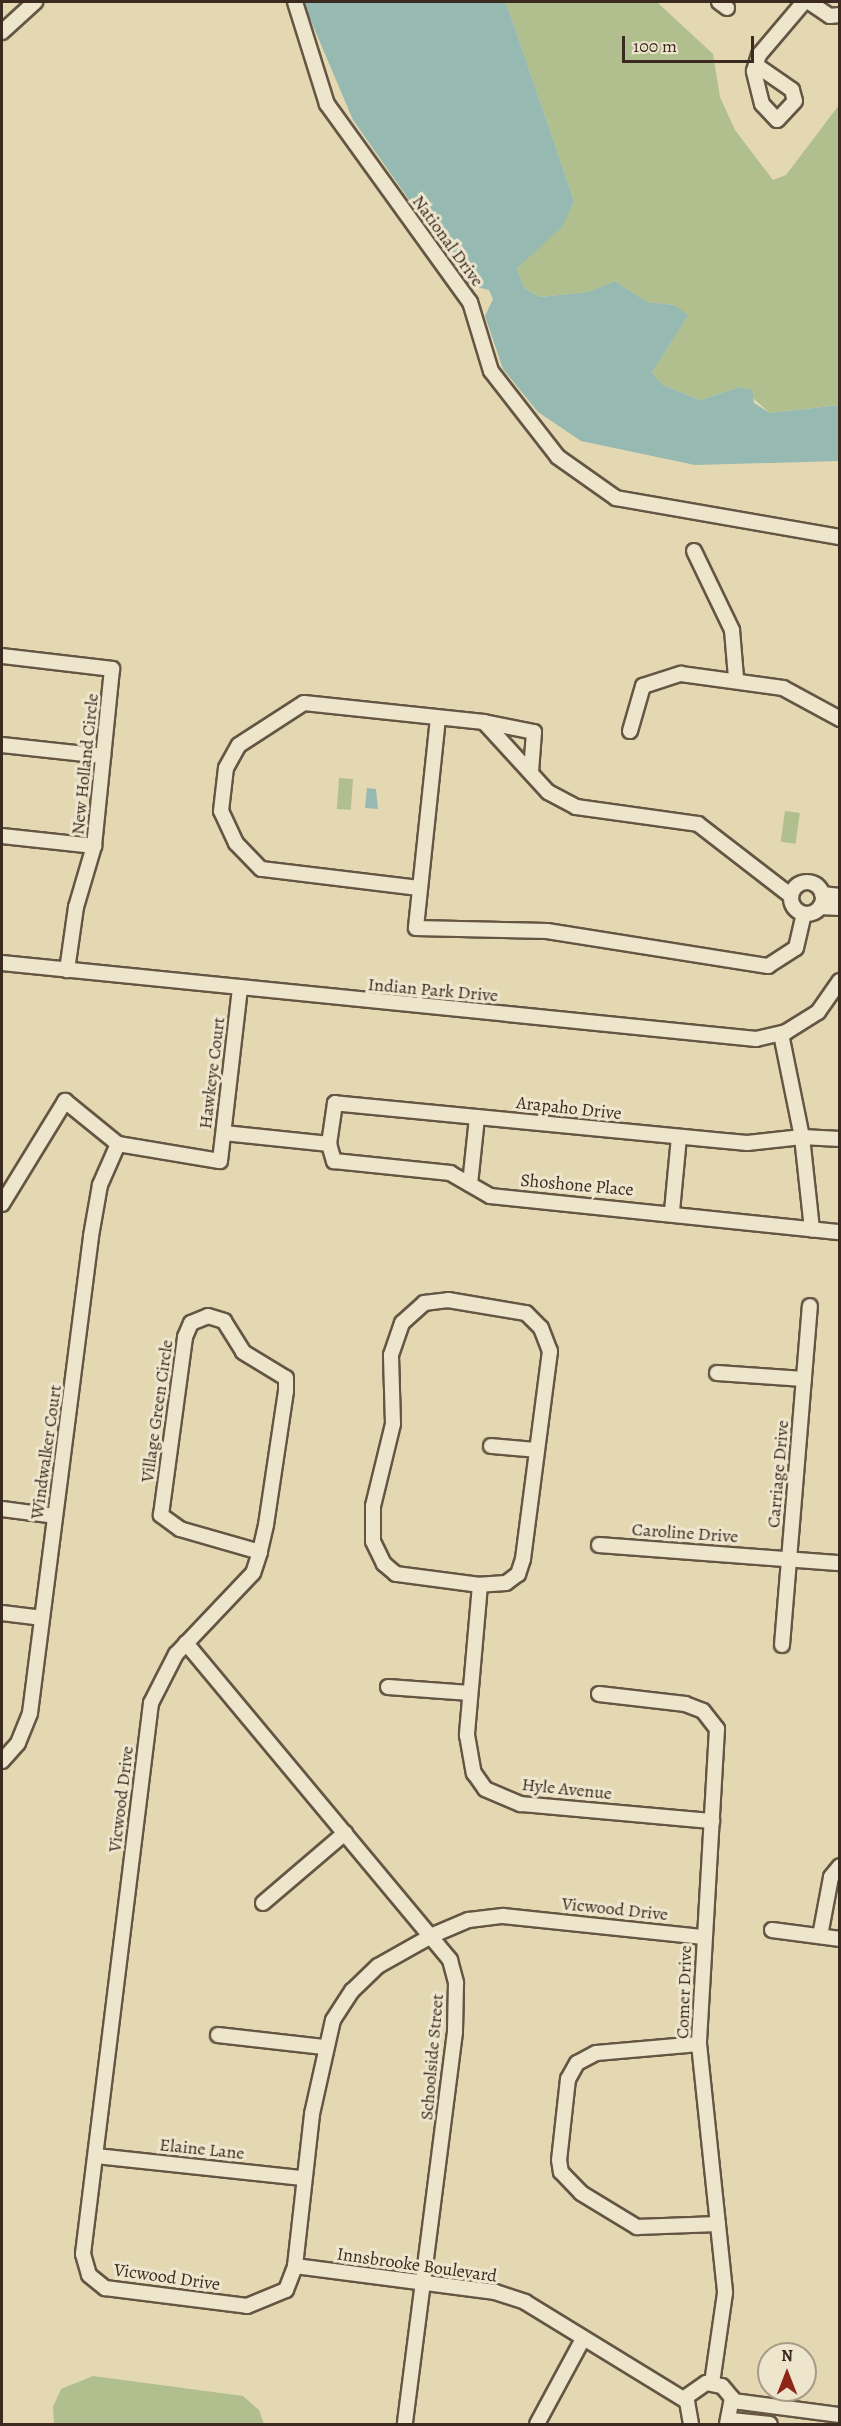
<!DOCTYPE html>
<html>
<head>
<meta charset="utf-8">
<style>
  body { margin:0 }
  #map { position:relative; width:841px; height:2426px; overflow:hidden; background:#e3d8b2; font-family:Alegreya,serif }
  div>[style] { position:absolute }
  .green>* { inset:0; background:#b1bf8e; transform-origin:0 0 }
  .water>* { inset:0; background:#96b9b2 }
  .roads { filter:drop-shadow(2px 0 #655644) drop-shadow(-2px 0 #655644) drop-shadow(0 2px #655644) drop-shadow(0 -2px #655644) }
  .minor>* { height:14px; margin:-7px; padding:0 7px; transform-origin:7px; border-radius:7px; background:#ede6cd }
  .minor>.ring { margin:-7px; padding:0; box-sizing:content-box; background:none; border:14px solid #ede6cd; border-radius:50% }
  span { translate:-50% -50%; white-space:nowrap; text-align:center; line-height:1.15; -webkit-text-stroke:6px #ede6cd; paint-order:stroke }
  .street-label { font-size:18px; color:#3b2a20 }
  .frame { position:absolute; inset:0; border:3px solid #3b2a20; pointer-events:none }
  .north { position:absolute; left:757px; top:2342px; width:60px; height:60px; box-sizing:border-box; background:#ede6cd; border:2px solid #a69b88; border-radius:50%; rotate:0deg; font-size:16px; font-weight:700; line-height:24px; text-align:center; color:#3b2a20 }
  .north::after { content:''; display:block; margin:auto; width:21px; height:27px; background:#8f2418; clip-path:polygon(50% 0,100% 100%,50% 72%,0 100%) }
  .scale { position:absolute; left:622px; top:36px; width:132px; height:27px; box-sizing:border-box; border:3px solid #3b2a20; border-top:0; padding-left:8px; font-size:18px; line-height:21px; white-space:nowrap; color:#3b2a20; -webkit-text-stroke:4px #ede6cd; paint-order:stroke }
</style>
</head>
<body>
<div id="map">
  <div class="green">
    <i style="clip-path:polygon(506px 2px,657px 2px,713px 54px,720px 97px,735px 130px,773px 180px,786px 175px,839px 105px,839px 405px,770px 413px,740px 387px,700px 400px,663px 385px,652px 373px,687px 316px,674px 305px,647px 302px,615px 281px,588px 292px,540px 297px,524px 288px,517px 268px,574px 201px)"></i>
    <i style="left:339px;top:778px;width:14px;height:31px;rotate:4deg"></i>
    <i style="left:785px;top:811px;width:15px;height:31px;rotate:8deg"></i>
    <i style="clip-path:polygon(93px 2376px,243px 2396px,259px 2410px,264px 2424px,54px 2424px,53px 2407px,61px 2389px)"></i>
  </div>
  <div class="water">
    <i style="clip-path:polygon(303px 2px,506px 2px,574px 201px,562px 227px,517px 268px,524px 288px,540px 297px,588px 292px,615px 281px,647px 302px,674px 305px,688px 315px,652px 373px,663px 385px,700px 400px,740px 387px,752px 390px,754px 403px,770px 413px,839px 405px,839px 461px,695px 465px,581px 441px,538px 412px,503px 369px,485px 316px,493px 299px,489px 290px,469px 285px,353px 120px)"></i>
    <i style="clip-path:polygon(367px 788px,376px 789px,378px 809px,365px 808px)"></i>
  </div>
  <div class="roads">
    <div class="minor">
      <i style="left:295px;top:2px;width:107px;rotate:72.6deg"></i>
      <i style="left:327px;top:104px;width:244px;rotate:54.2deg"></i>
      <i style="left:470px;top:302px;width:72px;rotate:73.1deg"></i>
      <i style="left:491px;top:371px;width:109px;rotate:52.1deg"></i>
      <i style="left:558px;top:457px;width:71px;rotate:35.3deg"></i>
      <i style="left:616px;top:498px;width:227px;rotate:9.9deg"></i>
      <i style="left:719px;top:2px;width:10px;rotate:37deg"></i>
      <i style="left:809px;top:2px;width:25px;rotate:34deg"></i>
      <i style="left:830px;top:16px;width:10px;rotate:-6deg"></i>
      <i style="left:2px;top:32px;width:45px;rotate:-42.3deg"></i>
      <i style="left:756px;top:65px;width:44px;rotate:34.8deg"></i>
      <i style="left:792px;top:90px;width:11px;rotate:75deg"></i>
      <i style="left:795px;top:101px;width:26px;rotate:133deg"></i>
      <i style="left:777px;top:120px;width:22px;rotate:-133deg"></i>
      <i style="left:762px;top:104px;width:34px;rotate:-104deg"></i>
      <i style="left:754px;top:71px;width:17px;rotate:-73deg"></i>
      <i style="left:759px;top:55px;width:70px;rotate:-49.7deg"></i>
      <i style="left:694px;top:551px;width:88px;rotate:64.3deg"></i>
      <i style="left:732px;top:630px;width:48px;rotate:85.2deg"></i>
      <i style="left:2px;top:656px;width:111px;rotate:6.7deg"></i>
      <i style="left:112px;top:669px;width:178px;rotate:95.8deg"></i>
      <i style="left:94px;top:846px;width:64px;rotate:106.4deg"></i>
      <i style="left:76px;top:907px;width:64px;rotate:98.1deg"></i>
      <i style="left:438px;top:718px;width:211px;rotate:96deg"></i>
      <i style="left:416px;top:928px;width:131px;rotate:1.3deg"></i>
      <i style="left:547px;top:931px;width:224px;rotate:9deg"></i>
      <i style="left:768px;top:966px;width:33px;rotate:-33deg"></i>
      <i style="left:796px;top:948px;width:35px;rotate:-77deg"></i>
      <i style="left:484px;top:722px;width:51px;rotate:11.3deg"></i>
      <i style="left:534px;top:732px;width:40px;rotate:94.3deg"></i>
      <i style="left:630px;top:731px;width:47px;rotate:-73.9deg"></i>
      <i style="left:643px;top:686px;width:40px;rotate:-18deg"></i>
      <i style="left:681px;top:674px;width:103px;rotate:7.8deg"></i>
      <i style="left:783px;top:688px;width:65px;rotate:28.5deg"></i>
      <i style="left:2px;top:745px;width:102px;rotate:6.2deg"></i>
      <i style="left:2px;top:836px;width:93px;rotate:6.2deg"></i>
      <i class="ring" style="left:791px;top:882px;width:18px;height:18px"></i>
      <i style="left:419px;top:888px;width:159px;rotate:-173.1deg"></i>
      <i style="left:261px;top:869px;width:36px;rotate:-134deg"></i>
      <i style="left:236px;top:843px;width:35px;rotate:-115deg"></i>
      <i style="left:221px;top:811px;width:43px;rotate:-83.4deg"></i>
      <i style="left:226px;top:768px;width:26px;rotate:-61deg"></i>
      <i style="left:239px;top:745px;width:77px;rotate:-32.9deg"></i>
      <i style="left:304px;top:703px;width:181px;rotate:6deg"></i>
      <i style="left:484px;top:722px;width:95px;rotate:47.6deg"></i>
      <i style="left:548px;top:792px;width:32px;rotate:28deg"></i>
      <i style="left:576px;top:807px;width:123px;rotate:7.9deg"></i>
      <i style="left:698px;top:824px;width:118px;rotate:37.7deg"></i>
      <i style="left:822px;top:894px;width:18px;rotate:6deg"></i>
      <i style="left:820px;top:907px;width:20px;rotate:3deg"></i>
      <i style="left:2px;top:963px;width:758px;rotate:5.76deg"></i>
      <i style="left:756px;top:1039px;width:31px;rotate:-13deg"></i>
      <i style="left:786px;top:1032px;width:38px;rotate:-32deg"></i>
      <i style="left:818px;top:1012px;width:38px;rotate:-55deg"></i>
      <i style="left:781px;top:1034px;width:105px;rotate:78.5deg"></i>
      <i style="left:802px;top:1137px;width:93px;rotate:83.8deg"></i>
      <i style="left:224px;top:1133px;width:106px;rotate:6deg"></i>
      <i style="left:840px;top:1139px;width:38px;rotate:-177deg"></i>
      <i style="left:802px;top:1137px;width:55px;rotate:173.8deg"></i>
      <i style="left:747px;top:1143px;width:414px;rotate:-174.5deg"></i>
      <i style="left:335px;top:1103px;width:41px;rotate:98.3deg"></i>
      <i style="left:329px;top:1144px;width:18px;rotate:74deg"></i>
      <i style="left:334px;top:1161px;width:117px;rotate:5.9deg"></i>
      <i style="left:450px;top:1173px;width:46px;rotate:29.9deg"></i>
      <i style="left:490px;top:1196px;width:352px;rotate:5.9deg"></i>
      <i style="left:470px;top:1184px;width:67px;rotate:-84deg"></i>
      <i style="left:2px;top:1204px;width:121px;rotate:-58.5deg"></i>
      <i style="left:65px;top:1101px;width:68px;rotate:39.1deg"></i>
      <i style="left:118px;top:1144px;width:103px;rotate:9.5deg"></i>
      <i style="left:220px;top:1161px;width:173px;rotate:-83.4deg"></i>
      <i style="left:672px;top:1211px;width:74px;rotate:-84.6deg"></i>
      <i style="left:448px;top:1300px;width:79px;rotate:9.5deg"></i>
      <i style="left:526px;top:1313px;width:21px;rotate:45deg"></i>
      <i style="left:541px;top:1328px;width:25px;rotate:69deg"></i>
      <i style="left:550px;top:1351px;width:210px;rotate:97.4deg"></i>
      <i style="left:523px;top:1559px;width:16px;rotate:108deg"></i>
      <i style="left:518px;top:1574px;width:15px;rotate:143deg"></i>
      <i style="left:506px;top:1583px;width:26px;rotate:176deg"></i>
      <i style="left:480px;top:1585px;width:85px;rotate:-172.5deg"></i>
      <i style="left:396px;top:1574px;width:16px;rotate:-140deg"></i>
      <i style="left:384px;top:1564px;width:25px;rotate:-116deg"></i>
      <i style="left:373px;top:1541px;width:35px;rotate:-90deg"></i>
      <i style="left:373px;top:1506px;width:84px;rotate:-76.3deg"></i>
      <i style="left:393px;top:1424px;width:69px;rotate:-91.7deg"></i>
      <i style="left:391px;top:1355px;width:34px;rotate:-71deg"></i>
      <i style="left:402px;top:1323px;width:30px;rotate:-42deg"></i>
      <i style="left:424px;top:1303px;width:24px;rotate:-7deg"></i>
      <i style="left:717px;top:1373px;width:87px;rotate:3.9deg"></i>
      <i style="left:491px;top:1446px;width:46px;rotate:5deg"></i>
      <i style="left:2px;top:1509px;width:53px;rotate:7.5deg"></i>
      <i style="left:599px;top:1545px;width:242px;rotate:4.3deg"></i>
      <i style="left:260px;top:1552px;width:83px;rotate:-164deg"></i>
      <i style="left:180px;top:1529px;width:24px;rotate:-144deg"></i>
      <i style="left:161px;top:1515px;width:180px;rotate:-82.3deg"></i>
      <i style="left:185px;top:1337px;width:15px;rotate:-67deg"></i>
      <i style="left:191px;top:1323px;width:18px;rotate:-22deg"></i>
      <i style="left:208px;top:1316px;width:17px;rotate:17deg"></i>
      <i style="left:224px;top:1321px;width:36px;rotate:58deg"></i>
      <i style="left:243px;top:1352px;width:50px;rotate:31.2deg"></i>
      <i style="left:286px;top:1378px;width:13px;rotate:90deg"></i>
      <i style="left:286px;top:1391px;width:135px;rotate:98.5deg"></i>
      <i style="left:266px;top:1525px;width:28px;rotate:103deg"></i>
      <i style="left:260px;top:1552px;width:22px;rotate:108deg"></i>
      <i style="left:253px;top:1573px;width:112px;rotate:133.5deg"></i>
      <i style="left:176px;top:1654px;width:55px;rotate:117deg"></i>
      <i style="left:151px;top:1703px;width:555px;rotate:97.04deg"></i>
      <i style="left:83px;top:2254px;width:22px;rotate:74deg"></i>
      <i style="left:89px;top:2275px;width:21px;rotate:39deg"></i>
      <i style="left:105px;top:2288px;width:143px;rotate:7.2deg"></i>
      <i style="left:247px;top:2306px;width:42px;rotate:-22.3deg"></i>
      <i style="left:286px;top:2290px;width:26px;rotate:-69deg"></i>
      <i style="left:295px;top:2266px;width:153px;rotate:-83.6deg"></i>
      <i style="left:312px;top:2114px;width:96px;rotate:-77.4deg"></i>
      <i style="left:333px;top:2020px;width:35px;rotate:-57deg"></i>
      <i style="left:352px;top:1991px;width:36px;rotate:-44deg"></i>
      <i style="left:378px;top:1966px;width:63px;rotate:-29.4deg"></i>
      <i style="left:433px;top:1935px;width:39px;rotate:-23deg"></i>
      <i style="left:469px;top:1920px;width:34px;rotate:-7deg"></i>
      <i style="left:503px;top:1916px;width:202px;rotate:6deg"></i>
      <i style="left:480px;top:1585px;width:151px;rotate:95deg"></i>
      <i style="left:467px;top:1735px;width:39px;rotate:80deg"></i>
      <i style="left:474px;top:1773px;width:19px;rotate:55deg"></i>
      <i style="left:485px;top:1789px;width:39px;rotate:23deg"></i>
      <i style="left:521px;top:1804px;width:192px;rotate:5.1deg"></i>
      <i style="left:2px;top:1613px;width:39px;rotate:7deg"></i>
      <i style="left:186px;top:1643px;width:413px;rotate:50.2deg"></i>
      <i style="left:450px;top:1960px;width:24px;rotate:75deg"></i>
      <i style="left:456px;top:1983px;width:49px;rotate:91.2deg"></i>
      <i style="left:455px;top:2032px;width:395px;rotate:97.3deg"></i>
      <i style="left:782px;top:1645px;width:340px;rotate:-85.3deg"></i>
      <i style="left:388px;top:1687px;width:82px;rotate:4.2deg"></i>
      <i style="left:599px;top:1694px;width:87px;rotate:6.6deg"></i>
      <i style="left:685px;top:1704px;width:19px;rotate:21deg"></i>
      <i style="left:703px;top:1711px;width:23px;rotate:52deg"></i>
      <i style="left:717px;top:1729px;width:316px;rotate:93.3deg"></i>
      <i style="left:699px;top:2044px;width:250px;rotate:84deg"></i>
      <i style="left:725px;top:2293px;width:91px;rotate:98.2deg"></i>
      <i style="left:2px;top:1761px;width:24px;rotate:-48deg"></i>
      <i style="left:18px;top:1743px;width:32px;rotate:-68deg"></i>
      <i style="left:30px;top:1713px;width:481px;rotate:-82.7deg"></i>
      <i style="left:91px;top:1236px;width:52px;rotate:-80deg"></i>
      <i style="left:100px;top:1185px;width:45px;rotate:-66.3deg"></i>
      <i style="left:263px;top:1903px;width:108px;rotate:-40.5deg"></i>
      <i style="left:772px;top:1930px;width:69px;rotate:7.5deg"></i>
      <i style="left:820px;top:1936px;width:60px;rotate:-79.4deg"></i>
      <i style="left:831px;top:1877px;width:14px;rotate:-51deg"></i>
      <i style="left:218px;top:2035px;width:106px;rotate:6.5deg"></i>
      <i style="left:699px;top:2044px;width:103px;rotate:175deg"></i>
      <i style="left:596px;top:2053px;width:21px;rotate:152deg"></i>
      <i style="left:577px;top:2063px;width:18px;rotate:119deg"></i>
      <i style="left:568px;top:2079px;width:81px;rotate:96.3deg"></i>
      <i style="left:559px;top:2160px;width:12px;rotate:81deg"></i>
      <i style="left:561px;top:2172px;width:29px;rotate:46deg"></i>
      <i style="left:581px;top:2193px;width:66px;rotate:31.3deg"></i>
      <i style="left:637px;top:2227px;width:81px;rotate:-2.1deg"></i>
      <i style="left:96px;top:2156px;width:208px;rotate:6.1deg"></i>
      <i style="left:295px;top:2266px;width:202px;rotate:7.4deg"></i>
      <i style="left:495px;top:2292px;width:32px;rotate:18deg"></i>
      <i style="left:525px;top:2302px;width:188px;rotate:31.5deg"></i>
      <i style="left:733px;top:2401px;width:108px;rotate:7.5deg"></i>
      <i style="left:731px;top:2420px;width:39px;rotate:6deg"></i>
      <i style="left:537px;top:2424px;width:97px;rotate:-61.6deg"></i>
      <i style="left:691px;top:2424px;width:27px;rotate:-100deg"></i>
      <i style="left:686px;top:2397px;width:24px;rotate:-35deg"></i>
      <i style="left:706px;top:2383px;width:16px;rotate:11deg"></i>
      <i style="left:722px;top:2386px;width:16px;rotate:50deg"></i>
      <i style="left:732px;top:2398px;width:26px;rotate:101deg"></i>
    </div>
  </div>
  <div class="street-label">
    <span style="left:448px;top:241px;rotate:54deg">National Drive</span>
    <span style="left:85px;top:764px;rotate:-84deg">New Holland Circle</span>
    <span style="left:433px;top:990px;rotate:5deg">Indian Park Drive</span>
    <span style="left:212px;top:1073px;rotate:-83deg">Hawkeye Court</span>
    <span style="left:569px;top:1108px;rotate:6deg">Arapaho Drive</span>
    <span style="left:577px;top:1185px;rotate:5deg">Shoshone Place</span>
    <span style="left:157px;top:1411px;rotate:-82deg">Village Green Circle</span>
    <span style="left:46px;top:1452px;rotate:-82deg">Windwalker Court</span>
    <span style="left:778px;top:1474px;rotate:-85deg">Carriage Drive</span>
    <span style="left:685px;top:1533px;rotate:4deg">Caroline Drive</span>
    <span style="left:567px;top:1789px;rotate:6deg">Hyle Avenue</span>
    <span style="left:121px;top:1799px;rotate:-83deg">Vicwood Drive</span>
    <span style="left:615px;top:1909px;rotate:6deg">Vicwood Drive</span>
    <span style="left:684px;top:1992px;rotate:-88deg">Comer Drive</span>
    <span style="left:432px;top:2057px;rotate:-85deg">Schoolside Street</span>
    <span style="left:202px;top:2149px;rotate:6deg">Elaine Lane</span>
    <span style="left:417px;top:2265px;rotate:8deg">Innsbrooke Boulevard</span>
    <span style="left:167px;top:2277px;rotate:8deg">Vicwood Drive</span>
  </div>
  <div class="frame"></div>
  <div class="north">N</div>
  <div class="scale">100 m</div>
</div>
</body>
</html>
